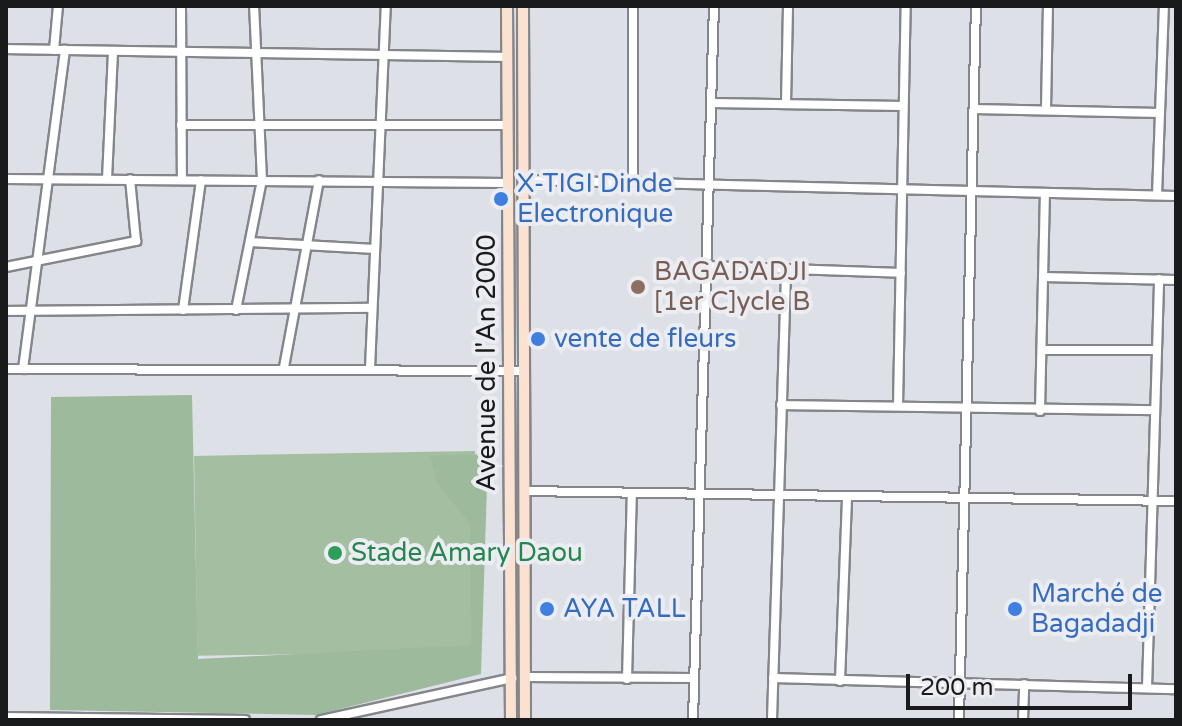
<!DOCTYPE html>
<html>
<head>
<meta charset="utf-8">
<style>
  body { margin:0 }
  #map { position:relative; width:1182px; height:726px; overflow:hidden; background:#dde0e6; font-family:"Varela Round",sans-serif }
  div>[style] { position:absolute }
  .green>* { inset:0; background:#a3bea1; transform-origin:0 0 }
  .forest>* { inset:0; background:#9eba9c }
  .stream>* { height:2px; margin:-1px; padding:0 1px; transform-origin:1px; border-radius:1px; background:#91b9cd }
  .roads { filter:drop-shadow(2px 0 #84868c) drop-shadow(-2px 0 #84868c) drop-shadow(0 2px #84868c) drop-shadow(0 -2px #84868c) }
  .minor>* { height:8px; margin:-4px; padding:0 4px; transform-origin:4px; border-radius:4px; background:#fff }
  .major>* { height:10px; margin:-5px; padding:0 5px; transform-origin:5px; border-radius:5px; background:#fbe1d0 }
  .dots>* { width:22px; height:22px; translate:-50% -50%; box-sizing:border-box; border:4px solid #ebedf3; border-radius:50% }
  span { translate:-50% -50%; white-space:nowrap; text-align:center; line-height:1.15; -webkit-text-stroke:8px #ebedf3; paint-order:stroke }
  .shop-label { font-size:26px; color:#366cbe }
  .left { translate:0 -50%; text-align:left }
  .education-label { font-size:26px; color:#785e54 }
  .street-label { font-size:26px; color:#191a1c }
  .leisure-label { font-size:26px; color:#27864d }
  .frame { position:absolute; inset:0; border:8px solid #191a1c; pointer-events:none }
  .scale { position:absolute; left:906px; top:674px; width:226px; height:36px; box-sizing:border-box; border:4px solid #191a1c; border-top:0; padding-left:10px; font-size:24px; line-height:28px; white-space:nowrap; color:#191a1c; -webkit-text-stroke:6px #ebedf3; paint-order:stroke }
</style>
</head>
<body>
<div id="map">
  <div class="green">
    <i style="left:475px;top:451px;width:200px;height:281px;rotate:89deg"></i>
  </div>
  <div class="forest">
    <i style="clip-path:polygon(192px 395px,198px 659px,471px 645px,470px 524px,437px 483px,430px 456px,488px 454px,481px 674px,316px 715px,50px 710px,51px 397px)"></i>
  </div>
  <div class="stream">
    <i style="left:529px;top:6px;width:173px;rotate:90deg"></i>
    <i style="left:529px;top:185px;width:302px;rotate:89.6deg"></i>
    <i style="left:531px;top:493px;width:182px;rotate:90deg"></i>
    <i style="left:531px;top:681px;width:39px;rotate:90deg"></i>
  </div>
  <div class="roads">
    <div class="minor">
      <i style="left:181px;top:6px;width:174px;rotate:89.7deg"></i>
      <i style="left:6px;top:49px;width:501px;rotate:0.91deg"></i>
      <i style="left:54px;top:50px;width:44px;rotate:-84.8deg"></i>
      <i style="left:712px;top:103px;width:191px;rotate:0.9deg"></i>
      <i style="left:786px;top:103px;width:97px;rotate:-88.8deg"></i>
      <i style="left:974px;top:109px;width:186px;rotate:1.2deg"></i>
      <i style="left:1046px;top:109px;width:103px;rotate:-88.9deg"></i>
      <i style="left:181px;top:125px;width:327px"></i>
      <i style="left:6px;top:179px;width:502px;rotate:0.46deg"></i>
      <i style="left:107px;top:179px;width:128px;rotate:-87.3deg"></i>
      <i style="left:523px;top:180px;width:653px;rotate:1.4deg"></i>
      <i style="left:633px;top:181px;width:175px;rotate:-90deg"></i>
      <i style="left:1157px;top:195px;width:189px;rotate:-87.9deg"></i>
      <i style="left:250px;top:242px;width:125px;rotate:3.2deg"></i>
      <i style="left:704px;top:266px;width:197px;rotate:2deg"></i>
      <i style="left:6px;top:267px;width:133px;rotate:-11.3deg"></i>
      <i style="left:136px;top:241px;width:62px;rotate:-95.5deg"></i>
      <i style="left:1043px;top:277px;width:133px;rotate:1.3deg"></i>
      <i style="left:183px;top:310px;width:131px;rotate:-82.1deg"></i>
      <i style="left:236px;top:310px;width:133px;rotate:-78.7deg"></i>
      <i style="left:262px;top:180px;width:174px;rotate:-92.6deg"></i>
      <i style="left:6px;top:311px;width:366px;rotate:-0.5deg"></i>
      <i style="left:1042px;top:350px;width:115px"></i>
      <i style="left:284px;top:367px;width:190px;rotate:-79.4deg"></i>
      <i style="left:370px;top:368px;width:362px;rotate:-87.5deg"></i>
      <i style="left:6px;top:369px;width:518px;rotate:0.22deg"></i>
      <i style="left:23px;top:369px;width:322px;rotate:-82.5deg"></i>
      <i style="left:781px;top:405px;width:374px;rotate:0.8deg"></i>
      <i style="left:898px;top:406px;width:400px;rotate:-88.9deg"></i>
      <i style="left:1040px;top:411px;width:216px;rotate:-88.7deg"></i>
      <i style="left:524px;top:491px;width:652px;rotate:0.88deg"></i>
      <i style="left:525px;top:677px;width:168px;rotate:0.3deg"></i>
      <i style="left:773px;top:678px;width:403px;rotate:1.6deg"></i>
      <i style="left:627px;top:679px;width:186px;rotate:-88.5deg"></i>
      <i style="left:840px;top:681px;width:185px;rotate:-87.8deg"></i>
      <i style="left:1147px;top:688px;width:409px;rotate:-88.3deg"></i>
      <i style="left:6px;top:717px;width:239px;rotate:0.7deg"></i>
      <i style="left:321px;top:720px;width:196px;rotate:-12.4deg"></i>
      <i style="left:693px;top:720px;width:714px;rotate:-88.32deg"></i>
      <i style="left:772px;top:720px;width:448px;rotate:-88.2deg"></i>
      <i style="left:959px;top:720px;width:714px;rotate:-88.64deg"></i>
      <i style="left:1023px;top:720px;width:36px;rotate:-88deg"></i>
    </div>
    <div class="major">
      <i style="left:507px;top:6px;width:714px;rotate:89.68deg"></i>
      <i style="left:523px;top:6px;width:714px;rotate:89.84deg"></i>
    </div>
  </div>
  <div class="dots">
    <i style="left:501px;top:199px;background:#3f7fe0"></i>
    <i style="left:638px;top:287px;background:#8d6e63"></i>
    <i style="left:538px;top:339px;background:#3f7fe0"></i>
    <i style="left:335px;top:553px;background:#2e9e5b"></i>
    <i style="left:547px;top:609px;background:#3f7fe0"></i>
    <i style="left:1015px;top:609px;background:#3f7fe0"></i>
  </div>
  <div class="shop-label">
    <span class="left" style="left:517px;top:199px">X-TIGI Dinde<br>Electronique</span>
    <span class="left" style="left:554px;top:339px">vente de fleurs</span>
    <span class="left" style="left:1031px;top:609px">Marché de<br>Bagadadji</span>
    <span class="left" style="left:563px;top:609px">AYA TALL</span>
  </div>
  <div class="education-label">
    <span class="left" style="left:654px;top:287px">BAGADADJI<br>[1er C]ycle B</span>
  </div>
  <div class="street-label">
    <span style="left:487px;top:363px;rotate:-90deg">Avenue de l'An 2000</span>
  </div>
  <div class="leisure-label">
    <span class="left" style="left:351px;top:553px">Stade Amary Daou</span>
  </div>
  <div class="frame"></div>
  <div class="scale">200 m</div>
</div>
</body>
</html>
